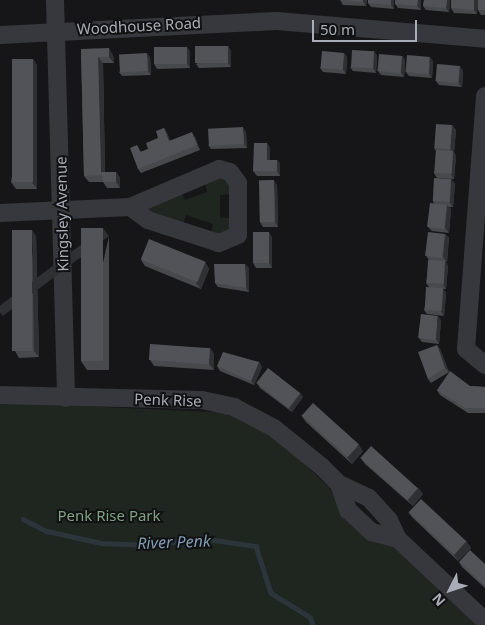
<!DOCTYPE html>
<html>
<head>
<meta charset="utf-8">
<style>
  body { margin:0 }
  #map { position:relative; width:485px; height:625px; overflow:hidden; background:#161618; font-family:"Noto Sans",sans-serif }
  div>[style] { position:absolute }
  .green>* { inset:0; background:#1e261f }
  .stream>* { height:4.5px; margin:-2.25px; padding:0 2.25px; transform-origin:2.25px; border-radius:2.25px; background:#2c353c }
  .minor>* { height:18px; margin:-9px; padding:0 9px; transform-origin:9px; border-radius:9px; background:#37383d }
  .wall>* { inset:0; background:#47494d }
  .shaded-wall>* { inset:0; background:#2f3033; transform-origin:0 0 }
  .building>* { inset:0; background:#525359; transform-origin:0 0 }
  span { translate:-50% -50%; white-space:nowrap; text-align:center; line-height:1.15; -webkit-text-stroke:4px #111113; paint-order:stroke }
  .street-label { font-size:15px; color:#a8adb8 }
  .park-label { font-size:15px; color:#7fa381 }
  .water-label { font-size:16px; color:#7f9bb3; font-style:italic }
  .north { position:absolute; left:425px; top:565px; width:50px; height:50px; -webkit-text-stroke:4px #111113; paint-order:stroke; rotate:229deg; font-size:14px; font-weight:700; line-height:20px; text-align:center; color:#a8adb8 }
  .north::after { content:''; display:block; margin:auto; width:18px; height:22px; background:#a8adb8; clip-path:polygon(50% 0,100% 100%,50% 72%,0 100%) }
  .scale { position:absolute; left:312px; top:20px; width:105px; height:22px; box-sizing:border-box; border:2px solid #a8adb8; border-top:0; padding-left:6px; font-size:15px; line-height:18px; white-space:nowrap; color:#a8adb8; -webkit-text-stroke:4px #111113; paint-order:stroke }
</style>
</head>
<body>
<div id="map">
  <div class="green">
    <i style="clip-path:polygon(221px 175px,229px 180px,231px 194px,220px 195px,220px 218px,232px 218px,233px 228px,223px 236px,211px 234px,213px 224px,186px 215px,183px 225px,146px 212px,147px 204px,181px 191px,185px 200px,207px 192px,205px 183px)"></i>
    <i style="clip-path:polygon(0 402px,231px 413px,269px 432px,329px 487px,343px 511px,395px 544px,476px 625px,0 625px)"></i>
  </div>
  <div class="stream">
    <i style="left:23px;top:519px;width:27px;rotate:27deg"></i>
    <i style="left:47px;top:531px;width:55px;rotate:12.5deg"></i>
    <i style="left:101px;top:543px;width:50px;rotate:2.3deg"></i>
    <i style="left:151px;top:545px;width:49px;rotate:-8.1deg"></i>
    <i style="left:200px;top:538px;width:57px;rotate:8.1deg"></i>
    <i style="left:256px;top:546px;width:49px;rotate:72.3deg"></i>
    <i style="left:271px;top:593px;width:46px;rotate:31.6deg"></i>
    <i style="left:310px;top:617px;width:9px;rotate:69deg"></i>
  </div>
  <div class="minor">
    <i style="left:55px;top:0;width:398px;rotate:88.4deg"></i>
    <i style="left:0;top:35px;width:277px;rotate:-2.9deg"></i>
    <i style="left:277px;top:21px;width:209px;rotate:4.9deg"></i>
    <i style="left:485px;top:96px;width:254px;rotate:94.3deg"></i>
    <i style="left:466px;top:349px;width:25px;rotate:40deg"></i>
    <i style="left:0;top:213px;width:130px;rotate:-2.6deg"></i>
    <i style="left:130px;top:207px;width:97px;rotate:-23.1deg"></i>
    <i style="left:219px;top:169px;width:11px;rotate:15deg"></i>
    <i style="left:230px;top:172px;width:14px;rotate:54deg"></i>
    <i style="left:238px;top:183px;width:52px;rotate:90deg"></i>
    <i style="left:238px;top:235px;width:21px;rotate:157deg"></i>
    <i style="left:219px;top:243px;width:75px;rotate:-162.1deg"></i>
    <i style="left:148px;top:220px;width:22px;rotate:-144deg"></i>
    <i style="left:0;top:395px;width:202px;rotate:1.4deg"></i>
    <i style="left:202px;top:400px;width:33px;rotate:12deg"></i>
    <i style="left:234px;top:407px;width:45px;rotate:27.7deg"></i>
    <i style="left:274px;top:428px;width:62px;rotate:39.1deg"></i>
    <i style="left:322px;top:467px;width:24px;rotate:45deg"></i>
    <i style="left:339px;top:484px;width:28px;rotate:71deg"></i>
    <i style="left:348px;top:510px;width:33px;rotate:43deg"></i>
    <i style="left:372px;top:532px;width:27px;rotate:15deg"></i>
    <i style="left:339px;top:484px;width:33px;rotate:25deg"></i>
    <i style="left:369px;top:498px;width:30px;rotate:48deg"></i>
    <i style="left:389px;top:520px;width:21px;rotate:65deg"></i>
    <i style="left:398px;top:539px;width:120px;rotate:43.3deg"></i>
  </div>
  <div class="wall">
    <i style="clip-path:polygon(340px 0,367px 0,366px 6px,343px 5px)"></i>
    <i style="clip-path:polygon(368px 0,394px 0,394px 9px,371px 7px,368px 3px)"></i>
    <i style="clip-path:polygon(395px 0,421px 0,421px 10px,398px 8px,395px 4px)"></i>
    <i style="clip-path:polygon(424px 0,450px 0,449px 12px,426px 10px,423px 6px)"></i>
    <i style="clip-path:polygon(451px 0,478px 0,477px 14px,454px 13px,451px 8px)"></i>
    <i style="clip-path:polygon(485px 0,485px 15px,481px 15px,478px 10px)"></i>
    <i style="clip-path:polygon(228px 46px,231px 51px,231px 67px,199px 68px,196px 64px)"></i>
    <i style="clip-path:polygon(81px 49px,113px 55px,114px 63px,103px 63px,105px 172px,116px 172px,120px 178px,120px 188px,107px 188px,103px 182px,89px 182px,84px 176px)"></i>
    <i style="clip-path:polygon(190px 51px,190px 68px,157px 69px,154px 64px)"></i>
    <i style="clip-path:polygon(374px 51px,377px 56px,376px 73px,353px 71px,350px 67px)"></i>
    <i style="clip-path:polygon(344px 53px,347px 57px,346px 74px,323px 72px,320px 68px)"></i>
    <i style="clip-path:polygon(402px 56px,405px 60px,404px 77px,381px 75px,378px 71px)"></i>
    <i style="clip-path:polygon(150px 57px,151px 75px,122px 76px,119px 72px)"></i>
    <i style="clip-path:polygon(33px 59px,37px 65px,37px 189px,16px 189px,11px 182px)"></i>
    <i style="clip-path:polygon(433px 61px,432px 78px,409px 76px,406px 72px)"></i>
    <i style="clip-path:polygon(463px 70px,462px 87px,439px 85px,436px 81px)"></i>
    <i style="clip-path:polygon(452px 125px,456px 130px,454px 152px,456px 156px,454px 179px,437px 178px,434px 173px,436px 151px,434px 148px)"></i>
    <i style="clip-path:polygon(164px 128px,167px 133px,170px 141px,195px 137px,200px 150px,141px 173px,138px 169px,137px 145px,141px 152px,148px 149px,158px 138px)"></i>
    <i style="clip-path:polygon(246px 132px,247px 148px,211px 149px,208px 145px)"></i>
    <i style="clip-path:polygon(267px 143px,270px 148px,270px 160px,277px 160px,280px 164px,280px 176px,257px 176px,253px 171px)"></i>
    <i style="clip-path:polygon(451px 179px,455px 184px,453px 207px,449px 207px,451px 209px,449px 233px,432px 231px,428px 227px,434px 204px,433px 201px)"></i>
    <i style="clip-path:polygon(277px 185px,278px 227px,263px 227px,260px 222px)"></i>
    <i style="clip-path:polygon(445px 234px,449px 238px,447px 262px,445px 261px,448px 266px,446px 289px,443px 289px,446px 293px,444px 316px,427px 314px,424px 310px,429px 287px,426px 283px,429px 260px,426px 256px)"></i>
    <i style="clip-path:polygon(36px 236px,39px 357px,19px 358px,15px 351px)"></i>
    <i style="clip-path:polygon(109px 236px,109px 370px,87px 370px,81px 361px)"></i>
    <i style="clip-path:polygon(272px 237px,272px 268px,256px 268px,253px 263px)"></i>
    <i style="clip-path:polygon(141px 260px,205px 262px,209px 269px,201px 289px,145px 266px)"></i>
    <i style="clip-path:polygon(249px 268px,249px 292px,218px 287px,215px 283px)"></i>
    <i style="clip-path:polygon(441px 320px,439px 344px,422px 342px,419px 338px)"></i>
    <i style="clip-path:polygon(437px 345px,440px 349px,449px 372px,431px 383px,428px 379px)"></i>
    <i style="clip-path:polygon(210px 348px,214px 354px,214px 370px,154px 366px,150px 360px)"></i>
    <i style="clip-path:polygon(259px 362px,262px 367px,254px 385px,220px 371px,217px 366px)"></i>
    <i style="clip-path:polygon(257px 383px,300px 393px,303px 397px,292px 412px,260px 388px)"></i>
    <i style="clip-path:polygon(470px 386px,485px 387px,485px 413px,468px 413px,440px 395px,437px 390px)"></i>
    <i style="clip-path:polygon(301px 415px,363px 451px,352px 464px,306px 422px)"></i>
    <i style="clip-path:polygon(360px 457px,418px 488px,423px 494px,413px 506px,365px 464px)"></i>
    <i style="clip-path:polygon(408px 512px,466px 541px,471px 548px,458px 561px,413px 518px)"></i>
    <i style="clip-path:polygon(459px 562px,485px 564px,485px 588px,462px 567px)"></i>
  </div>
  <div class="shaded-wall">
    <i style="clip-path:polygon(363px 0,367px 0,366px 6px,363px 2px)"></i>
    <i style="clip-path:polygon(391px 0,394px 0,394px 9px,391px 5px)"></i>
    <i style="clip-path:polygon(418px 0,421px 0,421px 10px,417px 6px)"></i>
    <i style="clip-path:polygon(447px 0,450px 0,449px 12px,446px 8px)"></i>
    <i style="clip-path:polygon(474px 0,478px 0,477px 14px,474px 10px)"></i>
    <i style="clip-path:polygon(228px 46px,231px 51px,231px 67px,228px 63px)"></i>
    <i style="clip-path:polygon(187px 47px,190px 51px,190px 68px,187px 64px)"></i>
    <i style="clip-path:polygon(109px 48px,113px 55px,114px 63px,109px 57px)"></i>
    <i style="clip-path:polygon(374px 51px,377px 56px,376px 73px,373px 68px)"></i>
    <i style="clip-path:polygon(147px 53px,150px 57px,151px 75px,148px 71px)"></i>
    <i style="clip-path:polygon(344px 53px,347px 57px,346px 74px,343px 70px)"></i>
    <i style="clip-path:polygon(402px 56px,405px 60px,404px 77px,401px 73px)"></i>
    <i style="clip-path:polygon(98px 57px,103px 63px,105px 178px,101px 172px)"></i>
    <i style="clip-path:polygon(430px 57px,433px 61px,432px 78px,429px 74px)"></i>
    <i style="clip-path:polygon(33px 59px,37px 65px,37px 189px,32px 182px)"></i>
    <i style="clip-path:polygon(460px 66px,463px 70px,462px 87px,458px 83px)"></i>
    <i style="clip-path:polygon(452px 125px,456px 130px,454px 152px,456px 156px,454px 179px,451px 175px,453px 152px,450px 149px)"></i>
    <i style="clip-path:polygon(243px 127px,246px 132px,247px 148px,244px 144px)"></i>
    <i style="clip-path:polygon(164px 128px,167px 133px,172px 146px,169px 141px)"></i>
    <i style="clip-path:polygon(192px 132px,195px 137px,200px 150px,197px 145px)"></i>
    <i style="clip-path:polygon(267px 143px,270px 148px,270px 164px,267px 160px)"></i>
    <i style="clip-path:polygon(277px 160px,280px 164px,280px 176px,277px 171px)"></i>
    <i style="clip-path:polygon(116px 172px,120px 178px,120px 188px,116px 182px)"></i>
    <i style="clip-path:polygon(451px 179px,455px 184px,453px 207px,450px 203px)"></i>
    <i style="clip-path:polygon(274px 180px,277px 185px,278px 227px,275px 222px)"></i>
    <i style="clip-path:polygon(447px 205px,451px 209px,449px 233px,445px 228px)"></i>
    <i style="left:103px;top:228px;width:10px;height:133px;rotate:53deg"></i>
    <i style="clip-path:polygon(32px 230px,36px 236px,39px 357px,34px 351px)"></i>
    <i style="clip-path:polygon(269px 232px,272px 237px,272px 268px,269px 263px)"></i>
    <i style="clip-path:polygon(445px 234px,449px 238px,447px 262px,443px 257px)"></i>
    <i style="clip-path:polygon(445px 261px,448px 266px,446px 289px,443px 285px)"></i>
    <i style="clip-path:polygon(205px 262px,209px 269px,201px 289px,196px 283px)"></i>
    <i style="clip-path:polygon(245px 264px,249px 268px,249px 292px,246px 288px)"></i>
    <i style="clip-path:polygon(443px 288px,446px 293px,444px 316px,441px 312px)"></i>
    <i style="clip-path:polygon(438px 316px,441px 320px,439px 344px,436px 339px)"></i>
    <i style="clip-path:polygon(437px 345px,440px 349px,449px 372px,445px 368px)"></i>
    <i style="clip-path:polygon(210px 348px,214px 354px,214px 370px,209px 364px)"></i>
    <i style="clip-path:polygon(259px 362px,262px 367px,254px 385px,251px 381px)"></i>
    <i style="clip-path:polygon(300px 393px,303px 397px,292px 412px,289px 408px)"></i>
    <i style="clip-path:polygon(359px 445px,363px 451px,352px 464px,347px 457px)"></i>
    <i style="clip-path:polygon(418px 488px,423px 494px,413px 506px,408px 500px)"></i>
    <i style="clip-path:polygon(466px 541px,471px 548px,458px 561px,454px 555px)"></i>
  </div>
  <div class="building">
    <i style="clip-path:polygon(340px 0,363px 0,363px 2px)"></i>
    <i style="clip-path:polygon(368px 0,391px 0,391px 5px,368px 3px)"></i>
    <i style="clip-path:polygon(395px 0,418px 0,417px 6px,395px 4px)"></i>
    <i style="clip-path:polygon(424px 0,447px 0,446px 8px,423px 6px)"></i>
    <i style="clip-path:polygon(451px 0,474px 0,474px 10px,451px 8px)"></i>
    <i style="left:478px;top:0;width:7px;height:10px"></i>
    <i style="left:228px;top:46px;width:17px;height:33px;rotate:90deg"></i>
    <i style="left:154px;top:47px;width:33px;height:17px"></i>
    <i style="clip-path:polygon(109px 48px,109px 57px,98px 57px,101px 172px,116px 172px,116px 182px,103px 182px,102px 175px,84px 176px,81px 49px)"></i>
    <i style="left:352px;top:50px;width:22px;height:17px;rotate:3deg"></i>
    <i style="left:322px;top:51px;width:22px;height:17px;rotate:5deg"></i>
    <i style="left:147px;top:53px;width:18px;height:28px;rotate:87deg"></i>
    <i style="left:379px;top:54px;width:23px;height:17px;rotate:5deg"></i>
    <i style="left:407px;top:55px;width:23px;height:17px;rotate:5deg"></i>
    <i style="left:12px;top:59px;width:21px;height:123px"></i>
    <i style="left:437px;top:64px;width:23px;height:17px;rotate:5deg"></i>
    <i style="left:436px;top:124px;width:16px;height:24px;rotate:4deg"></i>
    <i style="left:243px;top:127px;width:17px;height:35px;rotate:87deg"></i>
    <i style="clip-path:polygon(164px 128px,169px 141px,192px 132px,197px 145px,138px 169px,130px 148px,137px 145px,140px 152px,148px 149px,146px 143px,158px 138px,156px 131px)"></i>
    <i style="clip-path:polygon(254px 143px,267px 143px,267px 160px,277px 160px,277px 171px,253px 171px)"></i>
    <i style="left:436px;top:150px;width:17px;height:23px;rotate:3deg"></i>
    <i style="left:434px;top:178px;width:17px;height:23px;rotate:3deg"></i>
    <i style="left:274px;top:180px;width:42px;height:15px;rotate:89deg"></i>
    <i style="left:430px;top:203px;width:17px;height:24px;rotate:7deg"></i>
    <i style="left:81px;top:228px;width:22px;height:133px"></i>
    <i style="left:12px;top:230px;width:20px;height:121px"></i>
    <i style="left:253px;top:232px;width:16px;height:31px"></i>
    <i style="left:428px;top:232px;width:17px;height:24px;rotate:7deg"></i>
    <i style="left:149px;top:239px;width:61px;height:22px;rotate:22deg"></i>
    <i style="left:428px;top:260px;width:17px;height:23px;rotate:3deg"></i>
    <i style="clip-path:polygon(214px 264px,245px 264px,246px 288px,215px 283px)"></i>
    <i style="left:426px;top:287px;width:17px;height:23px;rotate:3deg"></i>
    <i style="left:421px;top:314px;width:17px;height:24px;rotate:7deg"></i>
    <i style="left:150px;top:344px;width:60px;height:16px;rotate:4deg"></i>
    <i style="clip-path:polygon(437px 345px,445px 368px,428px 379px,418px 352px)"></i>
    <i style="clip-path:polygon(223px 352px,259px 362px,251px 381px,217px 366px)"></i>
    <i style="left:268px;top:368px;width:41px;height:19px;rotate:38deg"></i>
    <i style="clip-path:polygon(450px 371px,470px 386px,485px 387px,485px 408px,465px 408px,437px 390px)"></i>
    <i style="left:313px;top:403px;width:62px;height:17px;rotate:42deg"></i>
    <i style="left:371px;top:446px;width:63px;height:16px;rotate:42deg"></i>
    <i style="left:421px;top:499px;width:62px;height:18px;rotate:43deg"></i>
    <i style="clip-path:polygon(470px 550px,485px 564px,485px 584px,484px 585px,459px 562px)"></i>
  </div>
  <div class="street-label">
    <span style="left:139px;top:26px;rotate:-3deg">Woodhouse Road</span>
    <span style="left:62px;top:214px;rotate:-91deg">Kingsley Avenue</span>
    <span style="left:168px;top:400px;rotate:2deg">Penk Rise</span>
  </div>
  <div class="park-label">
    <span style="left:109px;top:516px">Penk Rise Park</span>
  </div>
  <div class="water-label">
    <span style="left:174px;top:542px;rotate:-2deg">River Penk</span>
  </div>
  <div class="north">N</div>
  <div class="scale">50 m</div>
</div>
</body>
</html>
